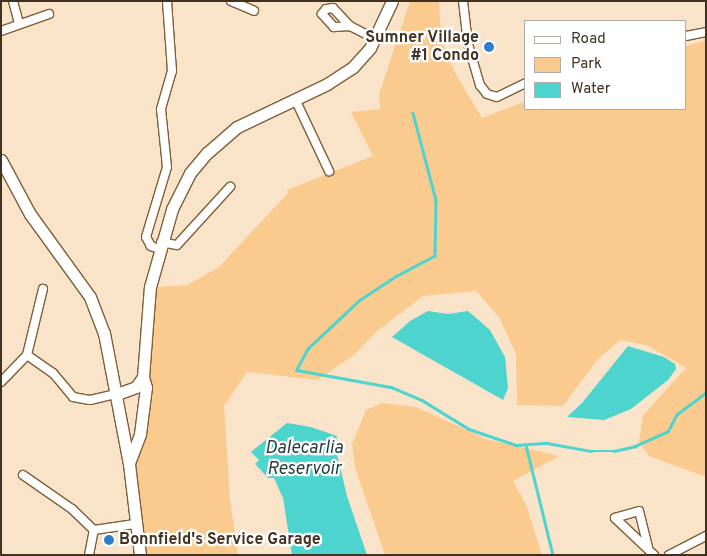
<!DOCTYPE html>
<html>
<head>
<meta charset="utf-8">
<style>
  body { margin:0 }
  #map { position:relative; width:707px; height:556px; overflow:hidden; background:#f9e3c9; font-family:Overpass,sans-serif }
  div>[style] { position:absolute }
  .green>* { inset:0; background:#fbca8e }
  .water>* { inset:0; background:#4ed4cf }
  .stream>* { height:2.5px; margin:-1.25px; padding:0 1.25px; transform-origin:1.25px; border-radius:1.25px; background:#4ed4cf }
  .roads { filter:drop-shadow(1px 0 #7f5e36) drop-shadow(-1px 0 #7f5e36) drop-shadow(0 1px #7f5e36) drop-shadow(0 -1px #7f5e36) }
  .street>* { height:8px; margin:-4px; padding:0 4px; transform-origin:4px; border-radius:4px; background:#fff }
  .secondary>* { height:11px; margin:-5.5px; padding:0 5.5px; transform-origin:5.5px; border-radius:5.5px; background:#fff }
  .dots>* { width:14px; height:14px; translate:-50% -50%; box-sizing:border-box; border:2px solid #fff; border-radius:50% }
  span { translate:-50% -50%; white-space:nowrap; text-align:center; line-height:1.15; -webkit-text-stroke:4.5px #fff; paint-order:stroke }
  .poi-label { font-size:16px; color:#403120; font-weight:700 }
  .right { translate:-100% -50%; text-align:right }
  .left { translate:0 -50%; text-align:left }
  .water-label { font-size:18px; color:#1f3c3a; font-style:italic }
  .frame { position:absolute; inset:0; border:2px solid #403120; pointer-events:none }
  .legend { position:absolute; left:524px; top:20px; width:162px; height:90px; box-sizing:border-box; background:#fff; border:1px solid #b3ada6; margin:0; padding:6px 9px; list-style:none; font-size:15px; color:#403120 }
  .legend li { display:flex; align-items:center; gap:10px; height:25px }
  .legend b { width:25px; border:1px solid #b3ada6 }
</style>
</head>
<body>
<div id="map">
  <div class="green">
    <i style="clip-path:polygon(410px 1px,439px 1px,441px 38px,454px 71px,482px 118px,526px 101px,526px 109px,686px 109px,686px 46px,706px 40px,706px 477px,649px 456px,639px 442px,643px 415px,686px 368px,647px 345px,620px 340px,598px 359px,563px 406px,517px 405px,516px 354px,499px 317px,476px 291px,423px 296px,377px 331px,354px 355px,317px 380px,247px 372px,224px 406px,230px 500px,238px 555px,147px 555px,136px 473px,155px 287px,187px 285px,218px 268px,288px 193px,287px 190px,373px 156px,351px 112px,380px 109px,379px 94px)"></i>
    <i style="clip-path:polygon(382px 403px,416px 407px,486px 439px,559px 456px,513px 481px,527px 507px,542px 555px,385px 555px,355px 468px,352px 444px,366px 410px)"></i>
  </div>
  <div class="water">
    <i style="clip-path:polygon(428px 311px,448px 314px,468px 311px,490px 330px,505px 357px,508px 388px,503px 400px,392px 337px,410px 321px)"></i>
    <i style="clip-path:polygon(628px 346px,664px 357px,675px 364px,676px 369px,668px 380px,631px 409px,604px 420px,567px 417px,582px 403px)"></i>
    <i style="clip-path:polygon(287px 423px,311px 427px,337px 436px,335px 446px,347px 496px,367px 555px,292px 555px,283px 498px,274px 478px,268px 478px,255px 464px,259px 460px,251px 452px)"></i>
  </div>
  <div class="stream">
    <i style="left:413px;top:113px;width:90px;rotate:75.2deg"></i>
    <i style="left:436px;top:200px;width:56px;rotate:91deg"></i>
    <i style="left:435px;top:256px;width:43px;rotate:152.2deg"></i>
    <i style="left:397px;top:276px;width:45px;rotate:146.7deg"></i>
    <i style="left:359px;top:301px;width:70px;rotate:136.7deg"></i>
    <i style="left:308px;top:349px;width:24px;rotate:118deg"></i>
    <i style="left:297px;top:370px;width:96px;rotate:10.3deg"></i>
    <i style="left:391px;top:387px;width:34px;rotate:23deg"></i>
    <i style="left:422px;top:400px;width:55px;rotate:31.7deg"></i>
    <i style="left:469px;top:429px;width:50px;rotate:18.8deg"></i>
    <i style="left:516px;top:445px;width:31px;rotate:-4deg"></i>
    <i style="left:547px;top:443px;width:45px;rotate:10.3deg"></i>
    <i style="left:591px;top:451px;width:23px"></i>
    <i style="left:614px;top:451px;width:22px;rotate:-13deg"></i>
    <i style="left:635px;top:446px;width:36px;rotate:-24deg"></i>
    <i style="left:668px;top:431px;width:18px;rotate:-63deg"></i>
    <i style="left:676px;top:415px;width:38px;rotate:-37deg"></i>
    <i style="left:526px;top:445px;width:113px;rotate:76.2deg"></i>
  </div>
  <div class="roads">
    <div class="street">
      <i style="left:13px;top:1px;width:24px;rotate:75deg"></i>
      <i style="left:231px;top:1px;width:25px;rotate:23deg"></i>
      <i style="left:463px;top:1px;width:43px;rotate:83.4deg"></i>
      <i style="left:468px;top:44px;width:43px;rotate:73.7deg"></i>
      <i style="left:480px;top:85px;width:11px;rotate:52deg"></i>
      <i style="left:487px;top:94px;width:10px;rotate:17deg"></i>
      <i style="left:497px;top:97px;width:32px;rotate:-26deg"></i>
      <i style="left:350px;top:26px;width:16px;rotate:176deg"></i>
      <i style="left:334px;top:27px;width:18px;rotate:-133deg"></i>
      <i style="left:322px;top:14px;width:6px;rotate:-51deg"></i>
      <i style="left:326px;top:9px;width:7px;rotate:-8deg"></i>
      <i style="left:333px;top:8px;width:25px;rotate:47deg"></i>
      <i style="left:350px;top:26px;width:28px;rotate:27deg"></i>
      <i style="left:1px;top:31px;width:51px;rotate:-19.5deg"></i>
      <i style="left:686px;top:36px;width:20px;rotate:-11deg"></i>
      <i style="left:295px;top:99px;width:80px;rotate:64.7deg"></i>
      <i style="left:161px;top:242px;width:16px;rotate:11deg"></i>
      <i style="left:177px;top:245px;width:79px;rotate:-47.6deg"></i>
      <i style="left:159px;top:249px;width:9px;rotate:-159deg"></i>
      <i style="left:151px;top:246px;width:10px;rotate:-119deg"></i>
      <i style="left:146px;top:237px;width:73px;rotate:-73.3deg"></i>
      <i style="left:167px;top:167px;width:58px;rotate:-95.9deg"></i>
      <i style="left:161px;top:109px;width:40px;rotate:-74deg"></i>
      <i style="left:172px;top:71px;width:70px;rotate:-94.1deg"></i>
      <i style="left:27px;top:355px;width:32px;rotate:35deg"></i>
      <i style="left:53px;top:373px;width:31px;rotate:50deg"></i>
      <i style="left:73px;top:397px;width:17px;rotate:10deg"></i>
      <i style="left:90px;top:400px;width:28px;rotate:-13deg"></i>
      <i style="left:1px;top:382px;width:37px;rotate:-46deg"></i>
      <i style="left:27px;top:355px;width:68px;rotate:-76.4deg"></i>
      <i style="left:23px;top:475px;width:60px;rotate:34.8deg"></i>
      <i style="left:72px;top:509px;width:30px;rotate:44deg"></i>
      <i style="left:94px;top:530px;width:41px;rotate:-8.3deg"></i>
      <i style="left:648px;top:547px;width:37px;rotate:-104deg"></i>
      <i style="left:639px;top:511px;width:25px;rotate:164deg"></i>
      <i style="left:615px;top:518px;width:54px;rotate:43.5deg"></i>
      <i style="left:89px;top:555px;width:25px;rotate:-79deg"></i>
      <i style="left:669px;top:555px;width:42px;rotate:-27.2deg"></i>
    </div>
    <div class="secondary">
      <i style="left:1px;top:160px;width:61px;rotate:61.8deg"></i>
      <i style="left:30px;top:214px;width:102px;rotate:54.1deg"></i>
      <i style="left:90px;top:297px;width:39px;rotate:69deg"></i>
      <i style="left:104px;top:333px;width:133px;rotate:79.2deg"></i>
      <i style="left:129px;top:464px;width:92px;rotate:83.1deg"></i>
      <i style="left:117px;top:394px;width:20px;rotate:-20deg"></i>
      <i style="left:136px;top:387px;width:12px;rotate:-55deg"></i>
      <i style="left:143px;top:377px;width:90px;rotate:-85.6deg"></i>
      <i style="left:150px;top:287px;width:81px;rotate:-74.2deg"></i>
      <i style="left:172px;top:209px;width:40px;rotate:-63.4deg"></i>
      <i style="left:190px;top:173px;width:26px;rotate:-50deg"></i>
      <i style="left:207px;top:153px;width:40px;rotate:-41deg"></i>
      <i style="left:237px;top:127px;width:100px;rotate:-25.5deg"></i>
      <i style="left:327px;top:84px;width:31px;rotate:-33deg"></i>
      <i style="left:353px;top:67px;width:25px;rotate:-48deg"></i>
      <i style="left:370px;top:48px;width:52px;rotate:-64.9deg"></i>
      <i style="left:129px;top:463px;width:31px;rotate:-69deg"></i>
      <i style="left:140px;top:434px;width:47px;rotate:-82.7deg"></i>
      <i style="left:146px;top:387px;width:10px;rotate:-107deg"></i>
    </div>
  </div>
  <div class="dots">
    <i style="left:489px;top:47px;background:#2d7ecd"></i>
    <i style="left:109px;top:540px;background:#2d7ecd"></i>
  </div>
  <div class="poi-label">
    <span class="right" style="left:479px;top:47px">Sumner Village<br>#1 Condo</span>
    <span class="left" style="left:119px;top:540px">Bonnfield's Service Garage</span>
  </div>
  <div class="water-label">
    <span style="left:304px;top:460px">Dalecarlia<br>Reservoir</span>
  </div>
  <div class="frame"></div>
  <ul class="legend">
  <li><b style="height:6px;background:#fff"></b>Road</li>
  <li><b style="height:14px;background:#fbca8e"></b>Park</li>
  <li><b style="height:14px;background:#4ed4cf"></b>Water</li>
  </ul>
</div>
</body>
</html>
